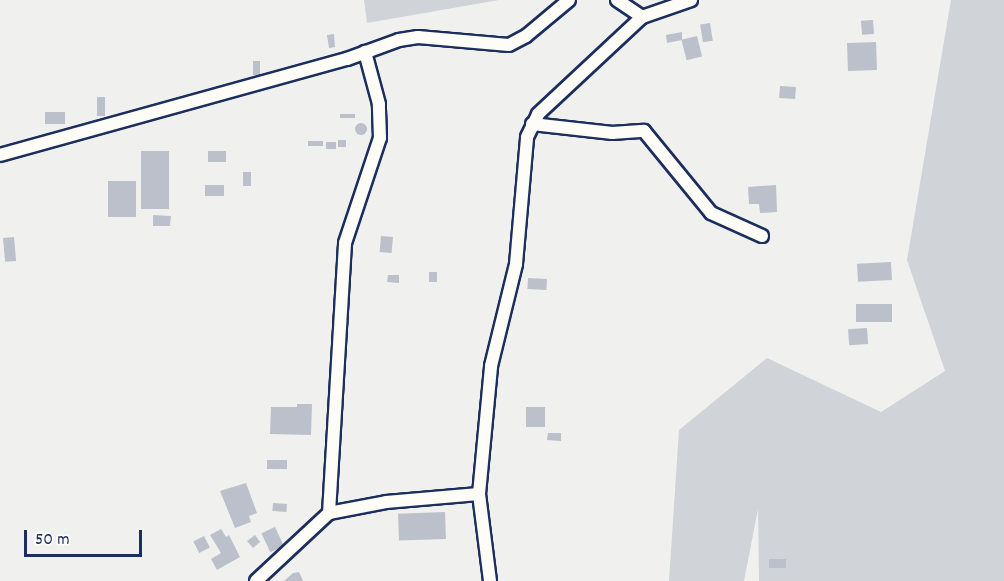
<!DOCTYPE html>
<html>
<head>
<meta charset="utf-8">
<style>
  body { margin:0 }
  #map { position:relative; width:1004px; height:581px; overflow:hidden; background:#f0f0ee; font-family:Dekko,sans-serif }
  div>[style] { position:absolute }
  .green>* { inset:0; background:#d0d3d8 }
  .building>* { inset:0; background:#bbc0ca; transform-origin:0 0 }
  .round { border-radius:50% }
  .roads { filter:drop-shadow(2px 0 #1b2f5e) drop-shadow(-2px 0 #1b2f5e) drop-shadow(0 2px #1b2f5e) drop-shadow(0 -2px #1b2f5e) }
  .minor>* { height:12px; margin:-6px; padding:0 6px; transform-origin:6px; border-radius:6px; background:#fdfcf7 }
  span { translate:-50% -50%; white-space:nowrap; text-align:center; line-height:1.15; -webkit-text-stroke:4.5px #fdfcf7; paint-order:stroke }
  .scale { position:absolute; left:24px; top:530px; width:118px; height:27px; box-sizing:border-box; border:3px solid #1b2f5e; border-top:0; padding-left:8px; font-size:18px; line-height:21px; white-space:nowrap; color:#1b2f5e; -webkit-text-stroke:4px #fdfcf7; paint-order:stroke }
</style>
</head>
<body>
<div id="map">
  <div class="green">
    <i style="clip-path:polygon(364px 0,499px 0,367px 23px)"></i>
    <i style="clip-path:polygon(951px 0,1004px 0,1004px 581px,759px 581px,758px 509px,744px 581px,669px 581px,679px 430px,767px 358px,881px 412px,945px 371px,907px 260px)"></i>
  </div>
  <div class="building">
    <i style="left:873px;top:20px;width:14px;height:12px;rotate:86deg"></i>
    <i style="left:710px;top:23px;width:18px;height:10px;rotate:81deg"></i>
    <i style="clip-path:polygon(682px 32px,682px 40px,667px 43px,666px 35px)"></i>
    <i style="clip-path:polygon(334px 34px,335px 47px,329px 48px,327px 35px)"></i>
    <i style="left:697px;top:36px;width:21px;height:16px;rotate:76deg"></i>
    <i style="left:876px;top:42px;width:28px;height:29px;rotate:88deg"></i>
    <i style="left:253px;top:61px;width:7px;height:14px"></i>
    <i style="left:780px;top:86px;width:16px;height:12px;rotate:4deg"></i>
    <i style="left:97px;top:97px;width:8px;height:19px"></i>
    <i style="left:65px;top:112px;width:12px;height:20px;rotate:90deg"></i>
    <i style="left:340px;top:114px;width:15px;height:4px"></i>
    <i class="round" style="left:355px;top:123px;width:12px;height:12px"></i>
    <i style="left:338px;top:140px;width:8px;height:7px"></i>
    <i style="left:308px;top:141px;width:15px;height:5px"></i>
    <i style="left:336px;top:142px;width:7px;height:10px;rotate:90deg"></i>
    <i style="left:141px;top:151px;width:28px;height:58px"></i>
    <i style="left:208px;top:151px;width:18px;height:11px"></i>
    <i style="left:243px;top:172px;width:8px;height:14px"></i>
    <i style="left:108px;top:181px;width:28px;height:36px"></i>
    <i style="left:205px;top:185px;width:19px;height:11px"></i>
    <i style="clip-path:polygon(776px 185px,777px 212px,760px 213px,759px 204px,749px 204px,748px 187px)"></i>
    <i style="clip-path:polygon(153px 215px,171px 216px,170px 226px,153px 226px)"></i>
    <i style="left:381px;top:236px;width:12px;height:16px;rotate:5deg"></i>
    <i style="left:14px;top:237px;width:24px;height:11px;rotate:85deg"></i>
    <i style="left:891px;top:262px;width:18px;height:34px;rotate:87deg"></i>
    <i style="left:429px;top:272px;width:8px;height:10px"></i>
    <i style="clip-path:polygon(388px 275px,399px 275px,399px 283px,387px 282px)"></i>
    <i style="left:528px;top:278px;width:19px;height:11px;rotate:3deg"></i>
    <i style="left:892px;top:304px;width:18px;height:36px;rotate:90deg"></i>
    <i style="left:867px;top:328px;width:16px;height:19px;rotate:86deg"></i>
    <i style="clip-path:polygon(297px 404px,312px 404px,311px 435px,270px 434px,271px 407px,297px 407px)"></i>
    <i style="left:545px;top:407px;width:20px;height:19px;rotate:90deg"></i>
    <i style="clip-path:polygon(548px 433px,561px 433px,561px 441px,547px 440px)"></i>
    <i style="left:267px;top:460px;width:20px;height:9px"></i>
    <i style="clip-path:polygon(246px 483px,257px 513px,249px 516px,251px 522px,235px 528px,220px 491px)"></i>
    <i style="left:273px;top:503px;width:14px;height:8px;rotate:4deg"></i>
    <i style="left:445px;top:512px;width:27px;height:47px;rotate:88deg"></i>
    <i style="left:275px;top:527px;width:21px;height:15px;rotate:65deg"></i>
    <i style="clip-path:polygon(221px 529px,226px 537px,229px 535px,240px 557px,217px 570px,211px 559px,221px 553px,210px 535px)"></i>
    <i style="clip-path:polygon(255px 535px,260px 542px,253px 548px,247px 541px)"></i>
    <i style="left:204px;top:536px;width:13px;height:12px;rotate:63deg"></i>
    <i style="left:786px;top:559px;width:9px;height:17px;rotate:90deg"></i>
    <i style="clip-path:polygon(299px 572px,303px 581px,284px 581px,293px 573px)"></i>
  </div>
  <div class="roads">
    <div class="minor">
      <i style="left:617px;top:0;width:30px;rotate:34deg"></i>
      <i style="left:642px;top:17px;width:52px;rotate:-19.1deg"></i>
      <i style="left:532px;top:124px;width:81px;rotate:6.4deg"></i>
      <i style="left:612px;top:133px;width:32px;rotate:-4deg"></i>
      <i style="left:644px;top:131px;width:106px;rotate:50.7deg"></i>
      <i style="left:711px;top:213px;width:56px;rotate:24.3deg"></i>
      <i style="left:0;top:155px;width:360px;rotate:-15.5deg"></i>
      <i style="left:347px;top:59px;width:55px;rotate:-20.1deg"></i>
      <i style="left:399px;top:40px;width:19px;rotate:-9deg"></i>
      <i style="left:418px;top:37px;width:91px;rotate:5deg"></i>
      <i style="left:509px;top:45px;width:19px;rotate:-28deg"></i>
      <i style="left:526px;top:36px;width:56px;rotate:-39.9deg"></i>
      <i style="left:329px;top:513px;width:270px;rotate:-86.6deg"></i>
      <i style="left:345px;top:243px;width:111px;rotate:-71.6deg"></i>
      <i style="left:380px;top:138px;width:34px;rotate:-92deg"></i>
      <i style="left:379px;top:104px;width:54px;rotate:-105.1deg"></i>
      <i style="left:256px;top:581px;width:100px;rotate:-43deg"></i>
      <i style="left:329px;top:513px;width:58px;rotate:-10.9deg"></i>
      <i style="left:386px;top:502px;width:93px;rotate:-4.9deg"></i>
      <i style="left:490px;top:581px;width:88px;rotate:-97.2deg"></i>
      <i style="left:479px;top:494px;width:129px;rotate:-84.6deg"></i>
      <i style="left:491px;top:366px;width:105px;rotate:-76.2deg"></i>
      <i style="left:516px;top:264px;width:127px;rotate:-85deg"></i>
      <i style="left:527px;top:137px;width:25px;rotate:-64deg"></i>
      <i style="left:538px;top:114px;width:142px;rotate:-43deg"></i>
    </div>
  </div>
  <div class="scale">50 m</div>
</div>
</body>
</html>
